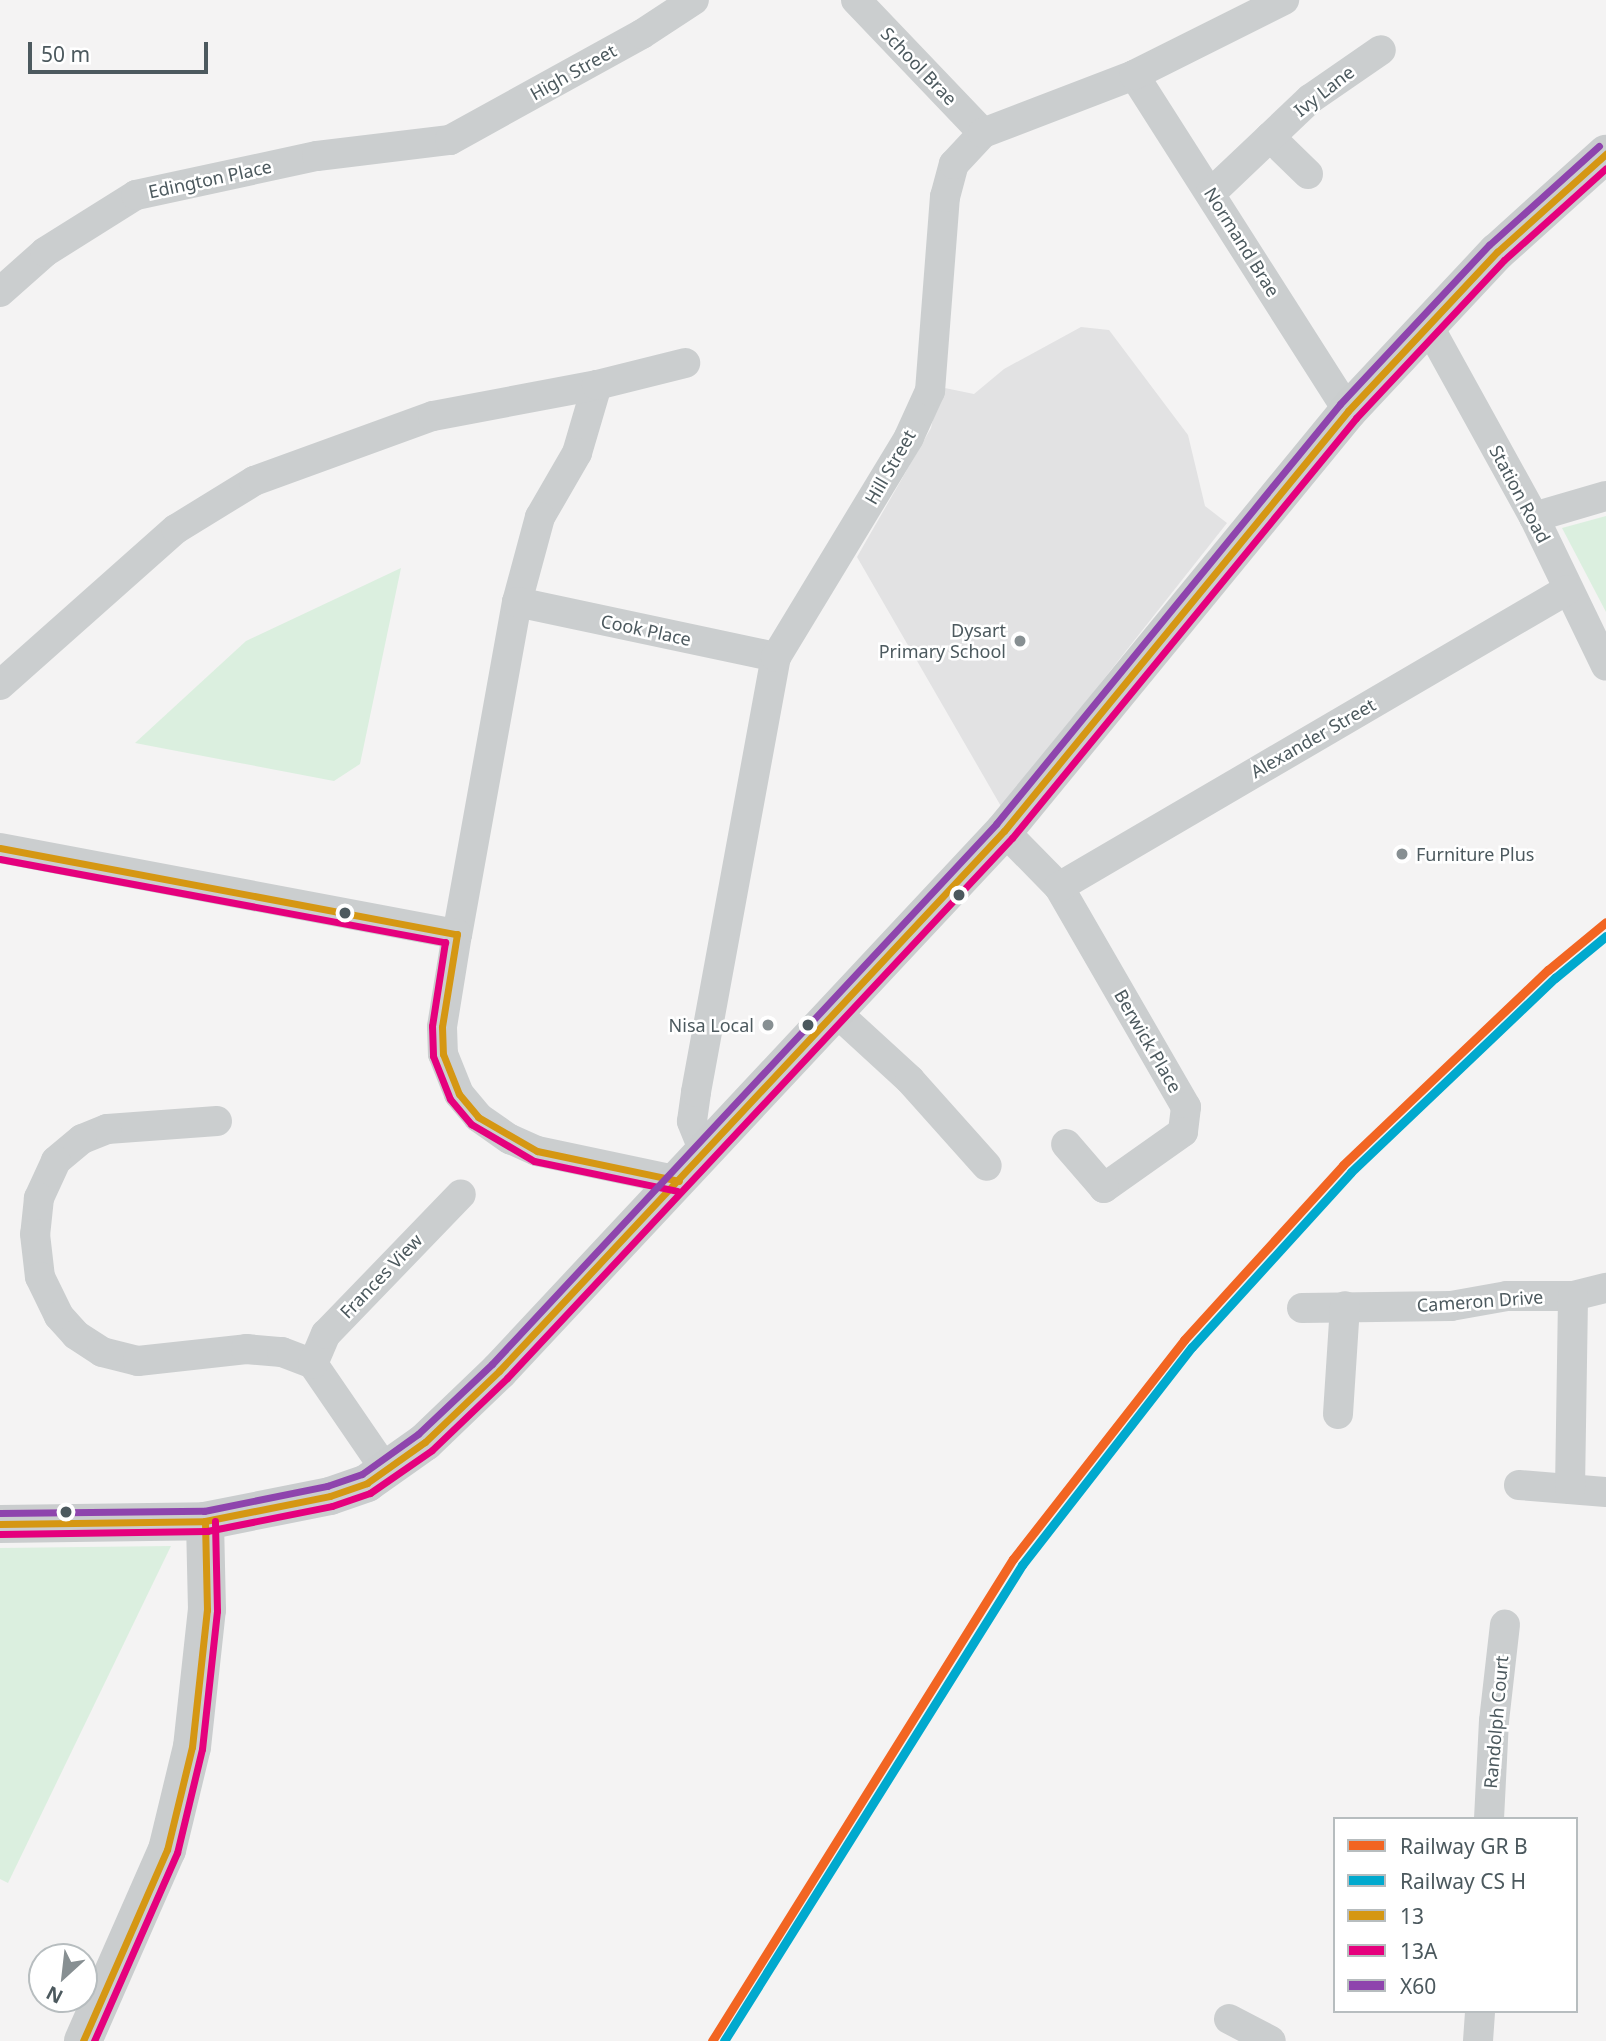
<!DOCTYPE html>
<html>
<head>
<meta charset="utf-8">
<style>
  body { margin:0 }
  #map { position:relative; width:1606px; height:2041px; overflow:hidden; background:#f4f3f3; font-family:"Noto Sans",sans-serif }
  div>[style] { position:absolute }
  .education>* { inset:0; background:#e2e2e3 }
  .green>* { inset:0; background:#dbefdf }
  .minor>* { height:30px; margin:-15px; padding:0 15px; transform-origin:15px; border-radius:15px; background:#cbcecf }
  .major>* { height:38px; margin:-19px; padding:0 19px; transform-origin:19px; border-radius:19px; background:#cacdce }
  .bus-1>* { height:7px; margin:-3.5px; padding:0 3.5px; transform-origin:3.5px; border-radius:3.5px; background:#d59713 }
  .bus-2>* { height:7px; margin:-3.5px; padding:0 3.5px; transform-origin:3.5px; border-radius:3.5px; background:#e5007d }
  .bus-3>* { height:7px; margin:-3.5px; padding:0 3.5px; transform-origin:3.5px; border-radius:3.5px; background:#8e44ad }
  .rail-1>* { height:9px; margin:-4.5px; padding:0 4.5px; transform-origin:4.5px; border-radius:4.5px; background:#f26522 }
  .rail-2>* { height:9px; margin:-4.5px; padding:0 4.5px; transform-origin:4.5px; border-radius:4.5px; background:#00a9ce }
  .dots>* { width:19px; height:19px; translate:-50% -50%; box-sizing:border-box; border:4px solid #fff; border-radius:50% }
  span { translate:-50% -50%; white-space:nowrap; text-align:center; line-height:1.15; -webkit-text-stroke:5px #fff; paint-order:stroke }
  .street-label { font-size:18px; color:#4c595e }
  .poi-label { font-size:18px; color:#4c595e }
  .right { translate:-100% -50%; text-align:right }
  .left { translate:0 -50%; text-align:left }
  .legend { position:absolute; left:1333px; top:1817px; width:245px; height:196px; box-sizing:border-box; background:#fff; border:2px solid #b7bdbf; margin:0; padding:9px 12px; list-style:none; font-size:21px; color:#4c595e }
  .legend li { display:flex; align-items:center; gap:14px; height:35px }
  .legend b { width:35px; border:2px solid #b7bdbf }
  .north { position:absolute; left:28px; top:1943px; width:70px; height:70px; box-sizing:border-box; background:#fff; border:2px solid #b7bdbf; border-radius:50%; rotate:207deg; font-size:19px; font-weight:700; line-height:28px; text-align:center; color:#4c595e }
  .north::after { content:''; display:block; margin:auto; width:24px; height:32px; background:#878f92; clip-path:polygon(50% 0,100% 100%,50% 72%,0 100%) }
  .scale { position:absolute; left:28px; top:42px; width:180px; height:32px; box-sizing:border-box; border:4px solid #4c595e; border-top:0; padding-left:9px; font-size:21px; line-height:24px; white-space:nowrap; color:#4c595e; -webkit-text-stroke:5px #fff; paint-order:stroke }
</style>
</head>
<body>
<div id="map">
  <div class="education">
    <i style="clip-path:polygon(1081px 327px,1109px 330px,1188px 435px,1205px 506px,1227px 523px,1002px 808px,857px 557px,931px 428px,940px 387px,974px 394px,1004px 369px)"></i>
  </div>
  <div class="green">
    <i style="clip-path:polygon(1606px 516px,1606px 612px,1562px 528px)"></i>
    <i style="clip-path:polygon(401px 568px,360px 764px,334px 781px,135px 743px,246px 641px)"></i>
    <i style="clip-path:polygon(171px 1546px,8px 1883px,0 1879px,0 1548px)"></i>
  </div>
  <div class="minor">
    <i style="left:856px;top:0;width:184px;rotate:46.3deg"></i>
    <i style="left:1134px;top:75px;width:398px;rotate:57.5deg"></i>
    <i style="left:1270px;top:137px;width:53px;rotate:44.2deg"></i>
    <i style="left:1211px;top:193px;width:137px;rotate:-43.5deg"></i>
    <i style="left:1310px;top:99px;width:86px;rotate:-34.6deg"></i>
    <i style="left:0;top:292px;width:60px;rotate:-41.6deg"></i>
    <i style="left:45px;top:252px;width:107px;rotate:-32.1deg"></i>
    <i style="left:136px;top:195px;width:185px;rotate:-12.2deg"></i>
    <i style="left:317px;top:156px;width:134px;rotate:-6.9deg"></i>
    <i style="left:450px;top:140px;width:219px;rotate:-28.9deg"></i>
    <i style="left:642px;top:34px;width:62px;rotate:-33.2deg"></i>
    <i style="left:1428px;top:325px;width:219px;rotate:61.1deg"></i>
    <i style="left:1534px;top:517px;width:165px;rotate:64.2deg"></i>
    <i style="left:597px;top:385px;width:71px;rotate:106.4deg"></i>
    <i style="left:577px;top:453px;width:74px;rotate:120deg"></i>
    <i style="left:540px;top:517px;width:88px;rotate:105.1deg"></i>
    <i style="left:517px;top:602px;width:337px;rotate:100.2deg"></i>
    <i style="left:457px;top:934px;width:94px;rotate:99.2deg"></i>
    <i style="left:442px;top:1027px;width:27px;rotate:88deg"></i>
    <i style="left:443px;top:1054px;width:43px;rotate:68.2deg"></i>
    <i style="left:459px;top:1094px;width:30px;rotate:50deg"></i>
    <i style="left:478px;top:1117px;width:39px;rotate:35deg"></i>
    <i style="left:510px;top:1139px;width:30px;rotate:24deg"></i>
    <i style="left:537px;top:1151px;width:145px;rotate:11.9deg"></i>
    <i style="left:1534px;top:517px;width:75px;rotate:-16.3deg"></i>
    <i style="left:517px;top:602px;width:265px;rotate:12deg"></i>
    <i style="left:0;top:685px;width:235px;rotate:-41.6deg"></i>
    <i style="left:176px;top:529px;width:92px;rotate:-31.6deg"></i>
    <i style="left:254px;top:481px;width:190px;rotate:-20deg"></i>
    <i style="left:433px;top:416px;width:167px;rotate:-10.7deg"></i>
    <i style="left:597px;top:385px;width:91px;rotate:-14deg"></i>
    <i style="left:1004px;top:831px;width:78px;rotate:45.5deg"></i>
    <i style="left:1059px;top:887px;width:254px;rotate:60deg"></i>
    <i style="left:1186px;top:1107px;width:25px;rotate:97deg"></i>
    <i style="left:1183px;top:1132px;width:97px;rotate:144.7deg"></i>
    <i style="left:1104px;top:1188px;width:58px;rotate:-130.8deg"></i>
    <i style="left:0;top:848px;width:465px;rotate:10.7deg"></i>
    <i style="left:1059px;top:887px;width:588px;rotate:-30.31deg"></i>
    <i style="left:837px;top:1013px;width:99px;rotate:42.5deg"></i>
    <i style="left:910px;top:1080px;width:115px;rotate:48.2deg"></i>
    <i style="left:217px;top:1121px;width:110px;rotate:175.8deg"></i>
    <i style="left:107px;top:1129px;width:27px;rotate:158deg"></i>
    <i style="left:82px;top:1139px;width:34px;rotate:140deg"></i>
    <i style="left:56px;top:1161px;width:41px;rotate:114.7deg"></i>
    <i style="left:39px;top:1198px;width:36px;rotate:96deg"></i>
    <i style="left:35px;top:1234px;width:43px;rotate:83.4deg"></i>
    <i style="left:40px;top:1277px;width:43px;rotate:64deg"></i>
    <i style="left:59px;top:1316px;width:25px;rotate:48deg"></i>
    <i style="left:76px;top:1335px;width:31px;rotate:33deg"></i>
    <i style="left:102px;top:1352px;width:37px;rotate:14deg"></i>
    <i style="left:138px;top:1361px;width:109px;rotate:-6.3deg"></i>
    <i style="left:246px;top:1349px;width:36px;rotate:5deg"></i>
    <i style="left:282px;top:1352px;width:33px;rotate:21deg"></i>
    <i style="left:313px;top:1364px;width:131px;rotate:55.6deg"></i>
    <i style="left:705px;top:1154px;width:35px;rotate:-112deg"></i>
    <i style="left:692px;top:1121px;width:29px;rotate:-82deg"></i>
    <i style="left:696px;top:1092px;width:442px;rotate:-79.6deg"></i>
    <i style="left:776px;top:657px;width:257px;rotate:-58.8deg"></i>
    <i style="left:909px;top:437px;width:51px;rotate:-65.5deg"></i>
    <i style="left:930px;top:391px;width:195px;rotate:-85.6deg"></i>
    <i style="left:945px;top:197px;width:34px;rotate:-75deg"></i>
    <i style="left:954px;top:164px;width:42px;rotate:-46.9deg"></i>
    <i style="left:983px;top:133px;width:162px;rotate:-21deg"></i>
    <i style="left:1134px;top:75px;width:168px;rotate:-26.6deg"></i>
    <i style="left:1302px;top:1308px;width:149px;rotate:-0.8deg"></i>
    <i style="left:1451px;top:1306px;width:57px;rotate:-10.1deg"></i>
    <i style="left:1507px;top:1296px;width:66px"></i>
    <i style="left:1573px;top:1296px;width:34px;rotate:-14deg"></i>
    <i style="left:313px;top:1364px;width:33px;rotate:-67deg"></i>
    <i style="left:326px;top:1334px;width:194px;rotate:-46deg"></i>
    <i style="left:1338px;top:1414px;width:108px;rotate:-86.3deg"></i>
    <i style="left:1519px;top:1485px;width:87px;rotate:4.6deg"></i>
    <i style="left:1570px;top:1489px;width:193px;rotate:-89.1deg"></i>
    <i style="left:1489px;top:1819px;width:98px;rotate:-87.1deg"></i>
    <i style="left:1494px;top:1721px;width:97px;rotate:-83.5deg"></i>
    <i style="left:1229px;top:2019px;width:47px;rotate:27.6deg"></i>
    <i style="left:1478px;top:2041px;width:30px;rotate:-86deg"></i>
  </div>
  <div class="major">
    <i style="left:0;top:1524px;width:205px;rotate:-0.8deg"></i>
    <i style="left:205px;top:1521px;width:127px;rotate:-11.3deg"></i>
    <i style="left:330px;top:1496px;width:39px;rotate:-19deg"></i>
    <i style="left:367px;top:1483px;width:71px;rotate:-35.3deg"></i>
    <i style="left:425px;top:1442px;width:103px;rotate:-43.8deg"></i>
    <i style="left:499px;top:1371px;width:739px;rotate:-46.92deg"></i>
    <i style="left:1004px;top:831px;width:543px;rotate:-50.68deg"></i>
    <i style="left:1348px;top:411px;width:218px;rotate:-46.9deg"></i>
    <i style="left:1497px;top:252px;width:147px;rotate:-42deg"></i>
    <i style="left:83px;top:2041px;width:209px;rotate:-66.3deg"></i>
    <i style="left:167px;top:1850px;width:106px;rotate:-76.4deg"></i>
    <i style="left:192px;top:1747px;width:138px;rotate:-83.8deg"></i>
    <i style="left:207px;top:1610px;width:89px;rotate:-91.3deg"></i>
  </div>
  <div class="bus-1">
    <i style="left:0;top:848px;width:465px;rotate:10.7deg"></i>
    <i style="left:457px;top:934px;width:94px;rotate:99.2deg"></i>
    <i style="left:442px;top:1027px;width:27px;rotate:88deg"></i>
    <i style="left:443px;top:1054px;width:43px;rotate:68.2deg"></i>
    <i style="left:459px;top:1094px;width:30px;rotate:50deg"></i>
    <i style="left:478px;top:1117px;width:68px;rotate:30deg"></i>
    <i style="left:537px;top:1151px;width:145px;rotate:11.9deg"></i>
    <i style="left:0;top:1524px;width:205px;rotate:-0.8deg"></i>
    <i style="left:205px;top:1521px;width:127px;rotate:-11.3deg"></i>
    <i style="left:330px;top:1496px;width:39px;rotate:-19deg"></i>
    <i style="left:367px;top:1483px;width:71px;rotate:-35.3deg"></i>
    <i style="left:425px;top:1442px;width:103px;rotate:-43.8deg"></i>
    <i style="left:499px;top:1371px;width:739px;rotate:-46.92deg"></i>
    <i style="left:1004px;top:831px;width:543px;rotate:-50.68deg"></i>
    <i style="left:1348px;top:411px;width:218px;rotate:-46.9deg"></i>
    <i style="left:1497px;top:252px;width:147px;rotate:-42deg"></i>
    <i style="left:83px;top:2041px;width:209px;rotate:-66.3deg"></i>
    <i style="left:167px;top:1850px;width:106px;rotate:-76.4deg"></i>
    <i style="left:192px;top:1747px;width:138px;rotate:-83.8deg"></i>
    <i style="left:207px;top:1610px;width:89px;rotate:-91.3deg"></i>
  </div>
  <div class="bus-2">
    <i style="left:0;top:859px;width:453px;rotate:10.6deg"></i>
    <i style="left:445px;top:942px;width:85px;rotate:98.8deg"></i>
    <i style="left:432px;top:1026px;width:30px;rotate:88deg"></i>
    <i style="left:433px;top:1056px;width:46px;rotate:68.4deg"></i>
    <i style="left:450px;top:1099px;width:33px;rotate:50deg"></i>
    <i style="left:471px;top:1124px;width:73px;rotate:30.4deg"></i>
    <i style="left:534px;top:1161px;width:146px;rotate:11.8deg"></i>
    <i style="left:0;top:1534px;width:207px;rotate:-0.8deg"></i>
    <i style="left:207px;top:1531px;width:127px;rotate:-11.3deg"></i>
    <i style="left:332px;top:1506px;width:40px;rotate:-18.9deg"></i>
    <i style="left:370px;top:1493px;width:75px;rotate:-34.7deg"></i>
    <i style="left:432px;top:1450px;width:104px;rotate:-43.8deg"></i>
    <i style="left:507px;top:1378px;width:739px;rotate:-46.92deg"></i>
    <i style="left:1012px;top:838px;width:543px;rotate:-50.68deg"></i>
    <i style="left:1356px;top:418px;width:216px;rotate:-46.9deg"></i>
    <i style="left:1504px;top:260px;width:137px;rotate:-42deg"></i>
    <i style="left:94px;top:2041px;width:206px;rotate:-66.2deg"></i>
    <i style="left:177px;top:1853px;width:107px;rotate:-76.5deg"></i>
    <i style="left:202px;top:1749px;width:139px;rotate:-83.8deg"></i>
    <i style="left:217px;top:1611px;width:90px;rotate:-91.3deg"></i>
  </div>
  <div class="bus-3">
    <i style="left:0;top:1513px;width:204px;rotate:-0.6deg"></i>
    <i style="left:204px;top:1511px;width:126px;rotate:-11.5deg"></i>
    <i style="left:327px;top:1486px;width:37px;rotate:-19deg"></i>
    <i style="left:362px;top:1474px;width:69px;rotate:-35.5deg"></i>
    <i style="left:418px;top:1434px;width:102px;rotate:-43.4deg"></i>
    <i style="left:492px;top:1364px;width:739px;rotate:-46.97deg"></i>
    <i style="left:996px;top:824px;width:543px;rotate:-50.68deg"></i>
    <i style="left:1340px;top:404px;width:218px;rotate:-46.9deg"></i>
    <i style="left:1489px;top:245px;width:148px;rotate:-42deg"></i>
  </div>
  <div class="rail-1">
    <i style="left:712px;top:2041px;width:568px;rotate:-58.02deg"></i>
    <i style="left:1013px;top:1559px;width:278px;rotate:-52deg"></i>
    <i style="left:1184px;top:1340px;width:236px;rotate:-47.7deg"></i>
    <i style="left:1343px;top:1165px;width:283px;rotate:-43.6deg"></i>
    <i style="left:1548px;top:970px;width:75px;rotate:-39.6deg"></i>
  </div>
  <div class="rail-2">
    <i style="left:724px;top:2041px;width:562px;rotate:-57.95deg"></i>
    <i style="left:1022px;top:1565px;width:276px;rotate:-52.1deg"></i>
    <i style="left:1192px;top:1347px;width:236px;rotate:-47.7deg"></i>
    <i style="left:1351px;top:1172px;width:282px;rotate:-43.6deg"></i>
    <i style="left:1555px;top:978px;width:66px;rotate:-39.5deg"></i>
  </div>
  <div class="dots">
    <i style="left:1020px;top:641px;background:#878f92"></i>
    <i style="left:1402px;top:854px;background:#878f92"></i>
    <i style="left:959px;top:895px;background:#4c595e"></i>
    <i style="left:345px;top:913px;background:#4c595e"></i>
    <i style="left:768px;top:1025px;background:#878f92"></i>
    <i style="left:808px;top:1025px;background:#4c595e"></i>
    <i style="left:66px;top:1512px;background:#4c595e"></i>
  </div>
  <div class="street-label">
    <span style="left:919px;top:66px;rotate:46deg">School Brae</span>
    <span style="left:573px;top:72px;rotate:-29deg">High Street</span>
    <span style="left:1324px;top:91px;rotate:-38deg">Ivy Lane</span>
    <span style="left:210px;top:179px;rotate:-12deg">Edington Place</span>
    <span style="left:1242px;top:242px;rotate:58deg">Normand Brae</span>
    <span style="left:890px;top:467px;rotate:-60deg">Hill Street</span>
    <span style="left:1520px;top:494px;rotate:62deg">Station Road</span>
    <span style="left:646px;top:630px;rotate:12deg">Cook Place</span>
    <span style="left:1313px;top:738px;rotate:-30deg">Alexander Street</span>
    <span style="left:1148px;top:1041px;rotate:60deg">Berwick Place</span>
    <span style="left:381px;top:1276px;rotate:-46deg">Frances View</span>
    <span style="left:1480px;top:1301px;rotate:-4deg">Cameron Drive</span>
    <span style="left:1496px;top:1722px;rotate:-85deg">Randolph Court</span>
  </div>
  <div class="poi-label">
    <span class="right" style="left:1006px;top:641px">Dysart<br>Primary School</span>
    <span class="left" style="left:1416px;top:854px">Furniture Plus</span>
    <span class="right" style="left:754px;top:1025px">Nisa Local</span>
  </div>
  <ul class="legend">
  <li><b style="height:9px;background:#f26522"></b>Railway GR B</li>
  <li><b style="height:9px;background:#00a9ce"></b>Railway CS H</li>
  <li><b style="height:9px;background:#d59713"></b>13</li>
  <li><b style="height:9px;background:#e5007d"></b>13A</li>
  <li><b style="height:9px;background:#8e44ad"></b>X60</li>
  </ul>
  <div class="north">N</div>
  <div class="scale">50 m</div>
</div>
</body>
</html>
